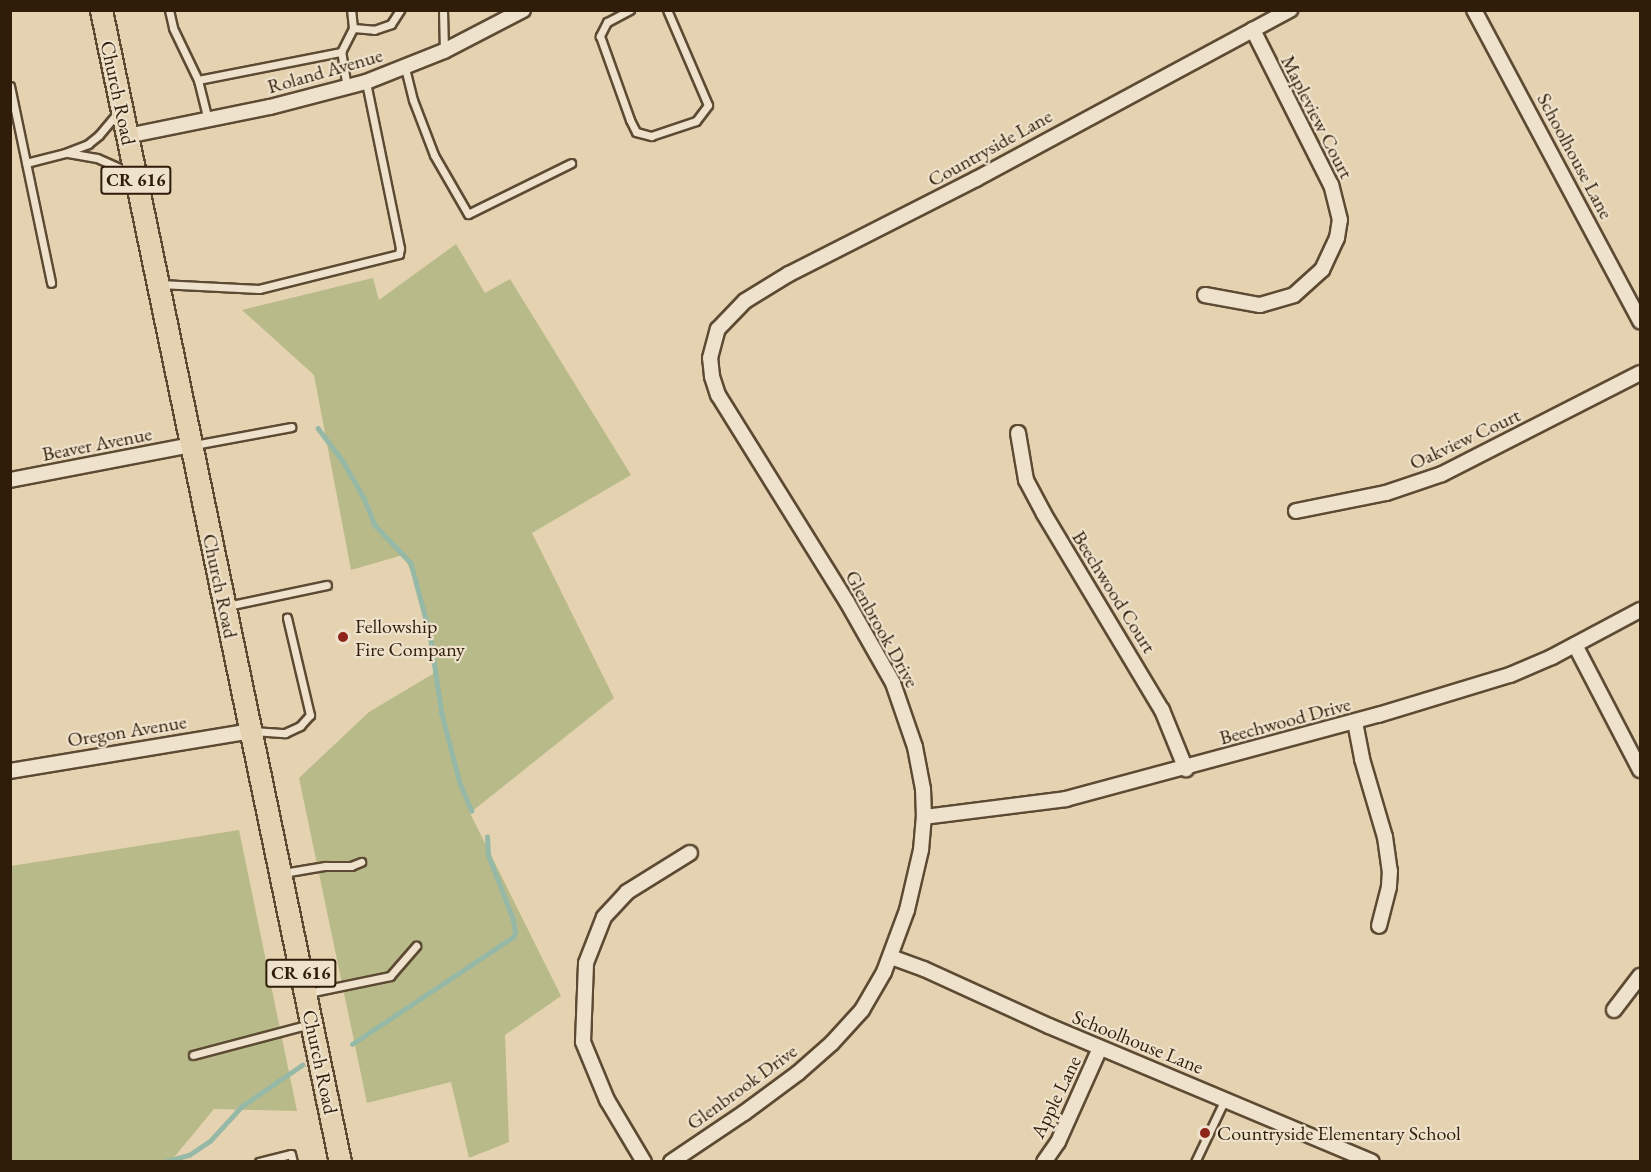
<!DOCTYPE html>
<html>
<head>
<meta charset="utf-8">
<style>
  body { margin:0 }
  #map { position:relative; width:1651px; height:1172px; overflow:hidden; background:#e5d2b0; font-family:"EB Garamond",serif }
  div>[style] { position:absolute }
  .green>* { inset:0; background:#b8bb89 }
  .stream>* { height:4.5px; margin:-2.25px; padding:0 2.25px; transform-origin:2.25px; border-radius:2.25px; background:#96b8a6 }
  .roads { filter:drop-shadow(2px 0 #5d4a33) drop-shadow(-2px 0 #5d4a33) drop-shadow(0 2px #5d4a33) drop-shadow(0 -2px #5d4a33) }
  .lane>* { height:7px; margin:-3.5px; padding:0 3.5px; transform-origin:3.5px; border-radius:3.5px; background:#eee2cc }
  .street>* { height:14px; margin:-7px; padding:0 7px; transform-origin:7px; border-radius:7px; background:#eee2cc }
  .primary>* { height:21px; margin:-10.5px; padding:0 10.5px; transform-origin:10.5px; border-radius:10.5px; background:#e5d2b0 }
  .dots>* { width:16px; height:16px; translate:-50% -50%; box-sizing:border-box; border:3px solid #eee2cc; border-radius:50% }
  span { translate:-50% -50%; white-space:nowrap; text-align:center; line-height:1.15; -webkit-text-stroke:4.5px #eee2cc; paint-order:stroke }
  .shield-label span { padding:2px 4px; background:#eee2cc; border:2px solid; border-radius:4px; -webkit-text-stroke-width:0 }
  .shield-label { font-size:18px; color:#301d09; font-weight:700 }
  .street-label { font-size:20px; color:#301d09 }
  .poi-label { font-size:20px; color:#301d09 }
  .left { translate:0 -50%; text-align:left }
  .frame { position:absolute; inset:0; border:12px solid #301d09; pointer-events:none }
</style>
</head>
<body>
<div id="map">
  <div class="green">
    <i style="clip-path:polygon(456px 244px,485px 293px,510px 279px,631px 475px,532px 533px,614px 698px,470px 813px,561px 996px,505px 1035px,509px 1142px,469px 1158px,451px 1082px,367px 1103px,299px 778px,369px 712px,436px 672px,414px 577px,403px 555px,351px 570px,314px 375px,242px 310px,373px 278px,379px 300px)"></i>
    <i style="clip-path:polygon(239px 830px,297px 1111px,214px 1109px,171px 1161px,11px 1162px,11px 866px)"></i>
  </div>
  <div class="stream">
    <i style="left:318px;top:428px;width:41px;rotate:52.9deg"></i>
    <i style="left:343px;top:461px;width:43px;rotate:60.4deg"></i>
    <i style="left:364px;top:498px;width:29px;rotate:68deg"></i>
    <i style="left:375px;top:525px;width:52px;rotate:46.5deg"></i>
    <i style="left:411px;top:563px;width:73px;rotate:75deg"></i>
    <i style="left:430px;top:634px;width:81px;rotate:81.5deg"></i>
    <i style="left:442px;top:714px;width:71px;rotate:75.4deg"></i>
    <i style="left:460px;top:783px;width:30px;rotate:67deg"></i>
    <i style="left:352px;top:1044px;width:193px;rotate:-33.6deg"></i>
    <i style="left:513px;top:937px;width:5px;rotate:-68deg"></i>
    <i style="left:515px;top:932px;width:12px;rotate:-99deg"></i>
    <i style="left:513px;top:920px;width:70px;rotate:-111deg"></i>
    <i style="left:488px;top:855px;width:18px;rotate:-93deg"></i>
    <i style="left:164px;top:1162px;width:26px;rotate:-16deg"></i>
    <i style="left:189px;top:1155px;width:25px;rotate:-34deg"></i>
    <i style="left:210px;top:1141px;width:47px;rotate:-47.6deg"></i>
    <i style="left:242px;top:1106px;width:73px;rotate:-34.3deg"></i>
  </div>
  <div class="roads">
    <div class="lane">
      <i style="left:169px;top:10px;width:18px;rotate:77deg"></i>
      <i style="left:173px;top:28px;width:58px;rotate:64.3deg"></i>
      <i style="left:198px;top:80px;width:41px;rotate:76deg"></i>
      <i style="left:443px;top:10px;width:41px;rotate:88.6deg"></i>
      <i style="left:630px;top:10px;width:26px;rotate:152deg"></i>
      <i style="left:607px;top:22px;width:16px;rotate:117deg"></i>
      <i style="left:600px;top:36px;width:89px;rotate:70.3deg"></i>
      <i style="left:630px;top:120px;width:13px;rotate:63deg"></i>
      <i style="left:636px;top:132px;width:16px;rotate:15deg"></i>
      <i style="left:651px;top:136px;width:47px;rotate:-18.4deg"></i>
      <i style="left:696px;top:121px;width:20px;rotate:-53deg"></i>
      <i style="left:708px;top:105px;width:103px;rotate:-113.3deg"></i>
      <i style="left:353px;top:28px;width:21px;rotate:5deg"></i>
      <i style="left:374px;top:30px;width:18px;rotate:-19deg"></i>
      <i style="left:391px;top:24px;width:17px;rotate:-57deg"></i>
      <i style="left:405px;top:68px;width:33px;rotate:76deg"></i>
      <i style="left:413px;top:100px;width:59px;rotate:69.1deg"></i>
      <i style="left:434px;top:155px;width:68px;rotate:60deg"></i>
      <i style="left:468px;top:214px;width:115px;rotate:-26.3deg"></i>
      <i style="left:198px;top:80px;width:146px;rotate:-11.1deg"></i>
      <i style="left:10px;top:86px;width:201px;rotate:78.2deg"></i>
      <i style="left:347px;top:88px;width:36px;rotate:-99deg"></i>
      <i style="left:341px;top:52px;width:27px;rotate:-63deg"></i>
      <i style="left:353px;top:28px;width:18px;rotate:-96deg"></i>
      <i style="left:68px;top:153px;width:29px;rotate:10deg"></i>
      <i style="left:97px;top:158px;width:37px;rotate:24deg"></i>
      <i style="left:26px;top:163px;width:40px;rotate:-14.4deg"></i>
      <i style="left:65px;top:153px;width:25px;rotate:-21deg"></i>
      <i style="left:88px;top:144px;width:14px;rotate:-39deg"></i>
      <i style="left:99px;top:135px;width:30px;rotate:-50deg"></i>
      <i style="left:160px;top:284px;width:99px;rotate:2.9deg"></i>
      <i style="left:259px;top:289px;width:144px;rotate:-14deg"></i>
      <i style="left:399px;top:254px;width:6px;rotate:-81deg"></i>
      <i style="left:400px;top:248px;width:169px;rotate:-101.6deg"></i>
      <i style="left:194px;top:445px;width:99px;rotate:-10.5deg"></i>
      <i style="left:227px;top:606px;width:102px;rotate:-11.9deg"></i>
      <i style="left:253px;top:731px;width:32px;rotate:4deg"></i>
      <i style="left:285px;top:733px;width:17px;rotate:-25deg"></i>
      <i style="left:300px;top:726px;width:15px;rotate:-48deg"></i>
      <i style="left:310px;top:715px;width:100px;rotate:-103.3deg"></i>
      <i style="left:283px;top:873px;width:43px;rotate:-9.5deg"></i>
      <i style="left:325px;top:866px;width:26px"></i>
      <i style="left:351px;top:866px;width:11px;rotate:-22deg"></i>
      <i style="left:308px;top:993px;width:84px;rotate:-11.7deg"></i>
      <i style="left:390px;top:976px;width:40px;rotate:-49deg"></i>
      <i style="left:193px;top:1055px;width:121px;rotate:-14.8deg"></i>
      <i style="left:259px;top:1162px;width:33px;rotate:-14deg"></i>
      <i style="left:291px;top:1154px;width:8px;rotate:76deg"></i>
      <i style="left:1195px;top:1162px;width:70px;rotate:-64.5deg"></i>
    </div>
    <div class="street">
      <i style="left:1474px;top:10px;width:353px;rotate:61.9deg"></i>
      <i style="left:127px;top:136px;width:146px;rotate:-11.5deg"></i>
      <i style="left:270px;top:107px;width:99px;rotate:-14.6deg"></i>
      <i style="left:366px;top:82px;width:84px;rotate:-21.7deg"></i>
      <i style="left:444px;top:51px;width:89px;rotate:-27.4deg"></i>
      <i style="left:1205px;top:295px;width:56px;rotate:10.3deg"></i>
      <i style="left:1260px;top:305px;width:35px;rotate:-16deg"></i>
      <i style="left:1294px;top:295px;width:38px;rotate:-42deg"></i>
      <i style="left:1322px;top:270px;width:35px;rotate:-65deg"></i>
      <i style="left:1337px;top:238px;width:18px;rotate:-81deg"></i>
      <i style="left:1340px;top:220px;width:36px;rotate:-104deg"></i>
      <i style="left:1331px;top:185px;width:174px;rotate:-116.7deg"></i>
      <i style="left:1018px;top:433px;width:48px;rotate:80.3deg"></i>
      <i style="left:1026px;top:480px;width:38px;rotate:62deg"></i>
      <i style="left:1044px;top:514px;width:229px;rotate:59deg"></i>
      <i style="left:1162px;top:710px;width:64px;rotate:67.9deg"></i>
      <i style="left:10px;top:480px;width:184px;rotate:-10.9deg"></i>
      <i style="left:1296px;top:511px;width:92px;rotate:-11.3deg"></i>
      <i style="left:1386px;top:493px;width:59px;rotate:-18.7deg"></i>
      <i style="left:1442px;top:474px;width:222px;rotate:-27deg"></i>
      <i style="left:1575px;top:645px;width:141px;rotate:62.5deg"></i>
      <i style="left:1355px;top:722px;width:38px;rotate:79deg"></i>
      <i style="left:1362px;top:759px;width:81px;rotate:73.6deg"></i>
      <i style="left:1385px;top:837px;width:34px;rotate:82deg"></i>
      <i style="left:1390px;top:871px;width:16px;rotate:94deg"></i>
      <i style="left:1389px;top:887px;width:40px;rotate:104.4deg"></i>
      <i style="left:10px;top:771px;width:244px;rotate:-9.4deg"></i>
      <i style="left:924px;top:817px;width:143px;rotate:-7.2deg"></i>
      <i style="left:1066px;top:799px;width:323px;rotate:-15.1deg"></i>
      <i style="left:1378px;top:715px;width:138px;rotate:-16.9deg"></i>
      <i style="left:1510px;top:675px;width:46px;rotate:-23.2deg"></i>
      <i style="left:1552px;top:657px;width:100px;rotate:-28.1deg"></i>
      <i style="left:891px;top:957px;width:35px;rotate:20deg"></i>
      <i style="left:924px;top:969px;width:137px;rotate:24.5deg"></i>
      <i style="left:1049px;top:1026px;width:350px;rotate:22.8deg"></i>
      <i style="left:1614px;top:1010px;width:43px;rotate:-52.6deg"></i>
      <i style="left:644px;top:1162px;width:72px;rotate:-120.8deg"></i>
      <i style="left:607px;top:1100px;width:63px;rotate:-112.5deg"></i>
      <i style="left:583px;top:1042px;width:79px;rotate:-87.8deg"></i>
      <i style="left:586px;top:963px;width:49px;rotate:-68.6deg"></i>
      <i style="left:604px;top:917px;width:34px;rotate:-47deg"></i>
      <i style="left:627px;top:892px;width:74px;rotate:-31.8deg"></i>
      <i style="left:671px;top:1162px;width:88px;rotate:-33.9deg"></i>
      <i style="left:744px;top:1113px;width:67px;rotate:-36.5deg"></i>
      <i style="left:798px;top:1073px;width:45px;rotate:-41.4deg"></i>
      <i style="left:832px;top:1043px;width:45px;rotate:-47.7deg"></i>
      <i style="left:862px;top:1010px;width:44px;rotate:-59.9deg"></i>
      <i style="left:884px;top:972px;width:66px;rotate:-69.6deg"></i>
      <i style="left:907px;top:910px;width:62px;rotate:-76.9deg"></i>
      <i style="left:921px;top:850px;width:33px;rotate:-85deg"></i>
      <i style="left:924px;top:817px;width:28px;rotate:-92deg"></i>
      <i style="left:923px;top:789px;width:43px;rotate:-100.8deg"></i>
      <i style="left:915px;top:747px;width:68px;rotate:-109deg"></i>
      <i style="left:893px;top:683px;width:93px;rotate:-119.6deg"></i>
      <i style="left:847px;top:602px;width:244px;rotate:-121.9deg"></i>
      <i style="left:718px;top:395px;width:20px;rotate:-108deg"></i>
      <i style="left:712px;top:376px;width:18px;rotate:-96deg"></i>
      <i style="left:710px;top:358px;width:30px;rotate:-75deg"></i>
      <i style="left:718px;top:329px;width:39px;rotate:-46deg"></i>
      <i style="left:745px;top:301px;width:52px;rotate:-31.5deg"></i>
      <i style="left:789px;top:274px;width:210px;rotate:-26.9deg"></i>
      <i style="left:976px;top:179px;width:357px;rotate:-28.3deg"></i>
      <i style="left:1044px;top:1162px;width:24px;rotate:-55deg"></i>
      <i style="left:1058px;top:1142px;width:103px;rotate:-65.9deg"></i>
    </div>
    <div class="primary">
      <i style="left:101px;top:10px;width:1177px;rotate:78.28deg"></i>
    </div>
  </div>
  <div class="dots">
    <i style="left:343px;top:637px;background:#8f2418"></i>
    <i style="left:1205px;top:1133px;background:#8f2418"></i>
  </div>
  <div class="shield-label">
    <span style="left:136px;top:180px">CR 616</span>
    <span style="left:301px;top:973px">CR 616</span>
  </div>
  <div class="street-label">
    <span style="left:325px;top:71px;rotate:-16deg">Roland Avenue</span>
    <span style="left:118px;top:93px;rotate:78deg">Church Road</span>
    <span style="left:1317px;top:117px;rotate:63deg">Mapleview Court</span>
    <span style="left:990px;top:148px;rotate:-29deg">Countryside Lane</span>
    <span style="left:1575px;top:156px;rotate:62deg">Schoolhouse Lane</span>
    <span style="left:1465px;top:439px;rotate:-25deg">Oakview Court</span>
    <span style="left:97px;top:444px;rotate:-11deg">Beaver Avenue</span>
    <span style="left:220px;top:586px;rotate:78deg">Church Road</span>
    <span style="left:1114px;top:592px;rotate:58deg">Beechwood Court</span>
    <span style="left:882px;top:629px;rotate:61deg">Glenbrook Drive</span>
    <span style="left:1285px;top:721px;rotate:-15deg">Beechwood Drive</span>
    <span style="left:127px;top:731px;rotate:-9deg">Oregon Avenue</span>
    <span style="left:1138px;top:1042px;rotate:22deg">Schoolhouse Lane</span>
    <span style="left:320px;top:1062px;rotate:78deg">Church Road</span>
    <span style="left:742px;top:1087px;rotate:-36deg">Glenbrook Drive</span>
    <span style="left:1056px;top:1097px;rotate:-64deg">Apple Lane</span>
  </div>
  <div class="poi-label">
    <span class="left" style="left:355px;top:638px">Fellowship<br>Fire Company</span>
    <span class="left" style="left:1217px;top:1133px">Countryside Elementary School</span>
  </div>
  <div class="frame"></div>
</div>
</body>
</html>
